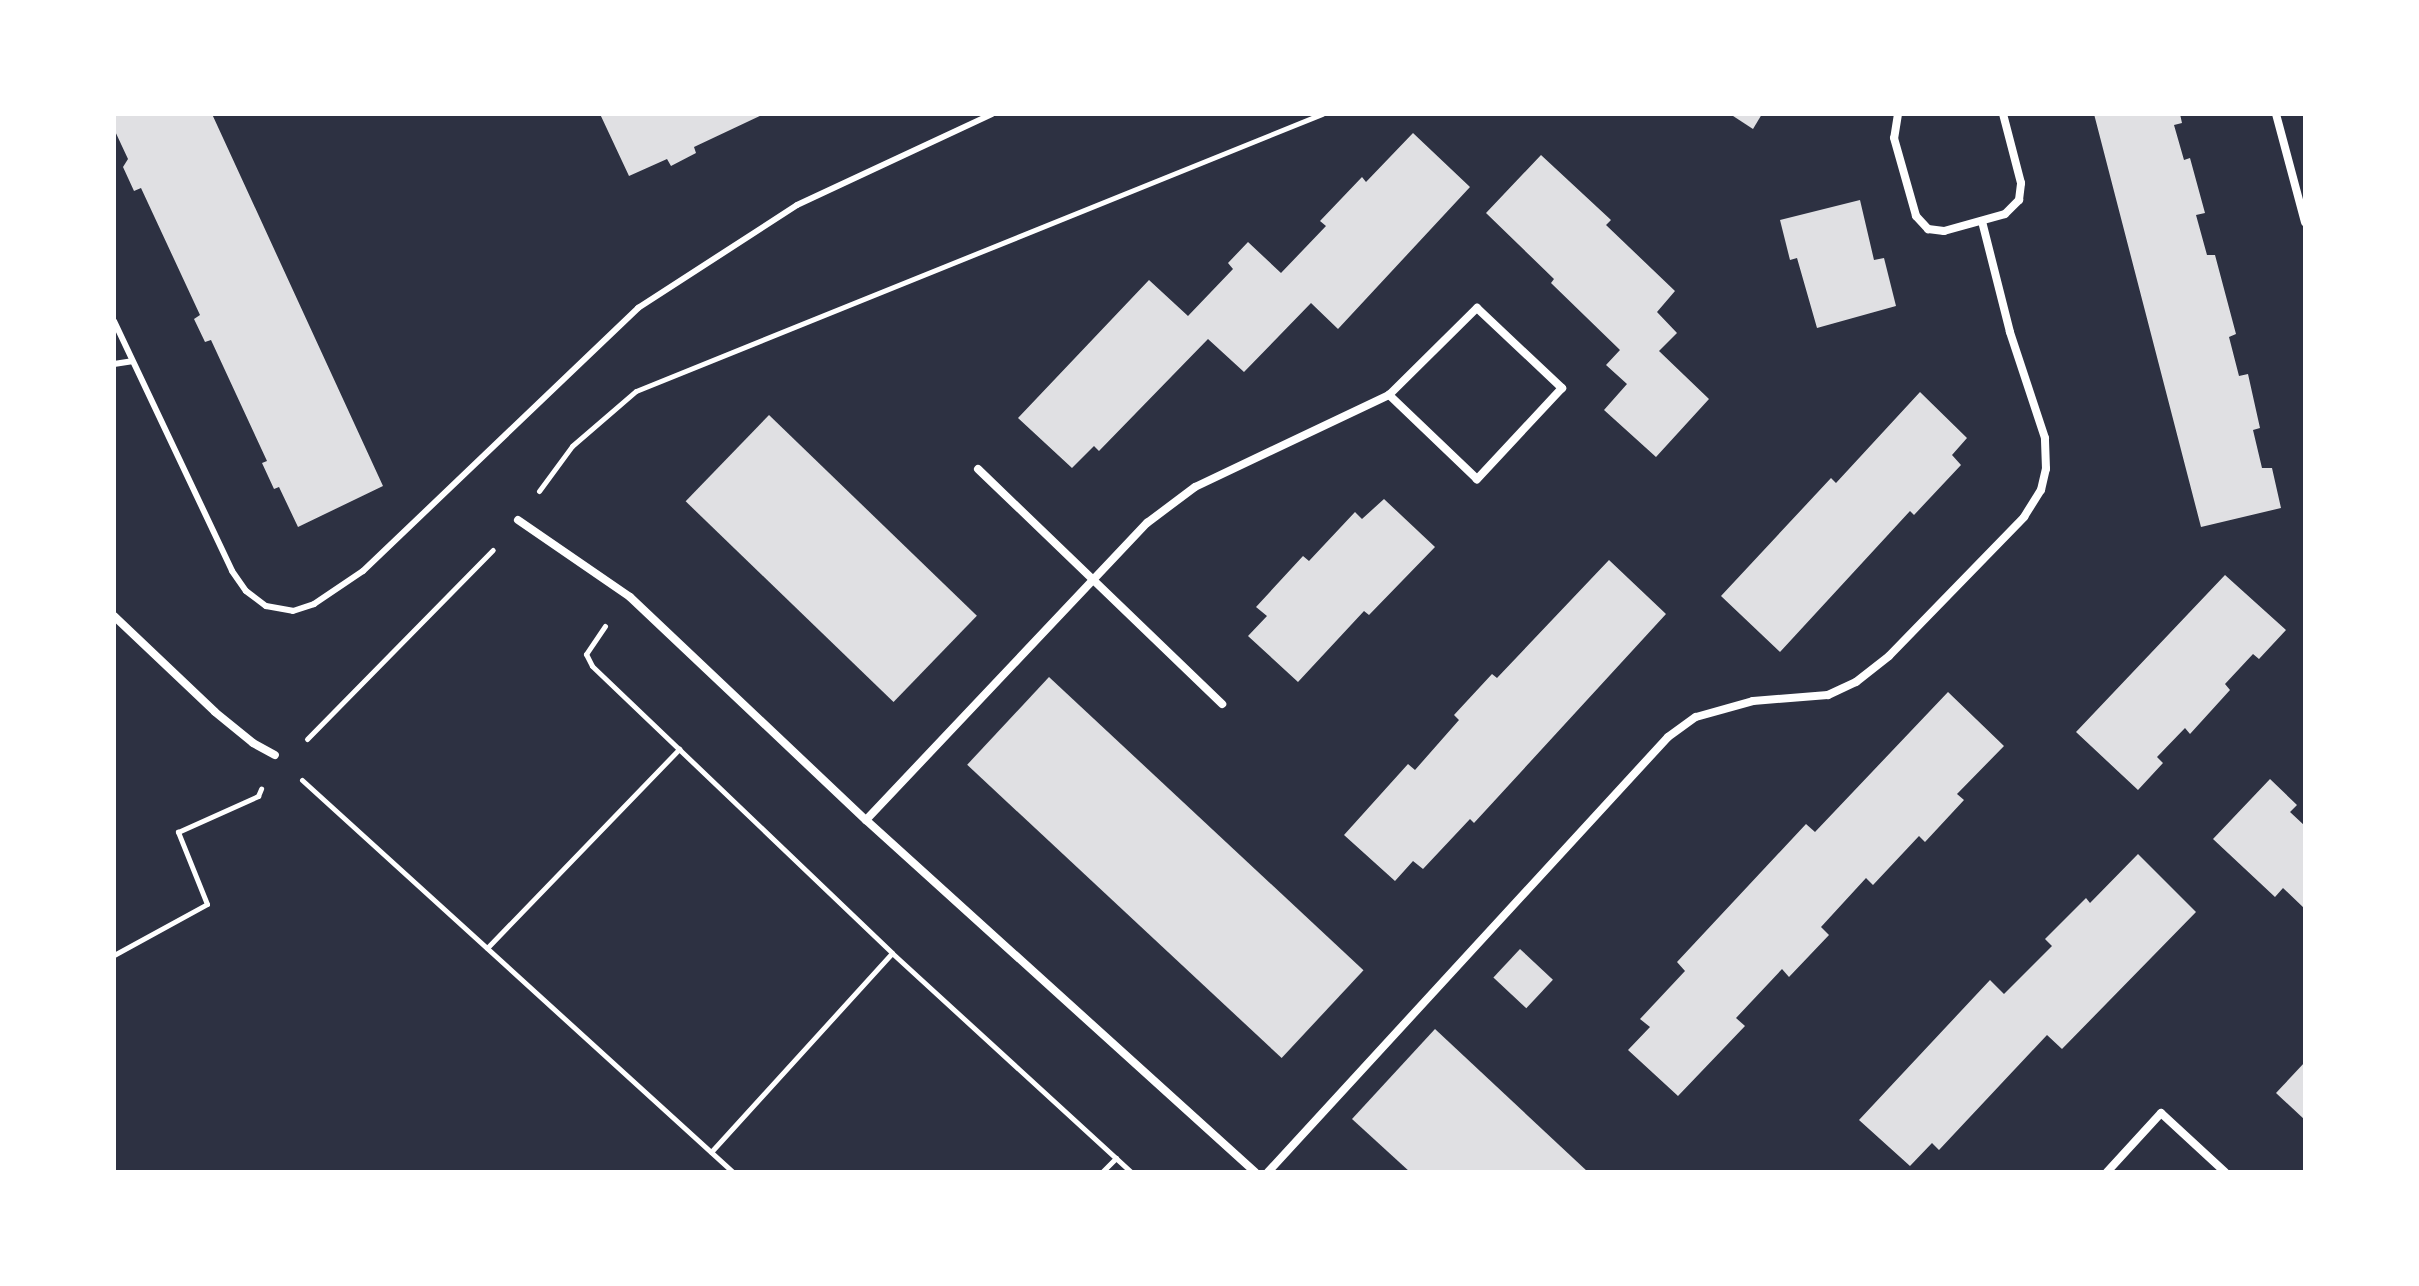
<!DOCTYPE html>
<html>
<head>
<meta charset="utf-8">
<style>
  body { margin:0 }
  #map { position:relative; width:2419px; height:1286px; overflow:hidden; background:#2d3142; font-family:Commissioner,sans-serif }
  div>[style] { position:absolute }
  .building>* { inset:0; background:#e0e0e3; transform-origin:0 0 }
  .path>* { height:5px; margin:-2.5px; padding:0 2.5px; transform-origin:2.5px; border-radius:2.5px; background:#fff }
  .service>* { height:6px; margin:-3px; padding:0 3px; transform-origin:3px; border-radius:3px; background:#fff }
  .minor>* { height:8px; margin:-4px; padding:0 4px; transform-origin:4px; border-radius:4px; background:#fff }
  span { translate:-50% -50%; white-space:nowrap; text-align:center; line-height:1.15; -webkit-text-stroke:7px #fff; paint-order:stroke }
  .frame { position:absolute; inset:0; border:116px solid #fff; pointer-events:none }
</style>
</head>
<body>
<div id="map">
  <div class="building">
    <i style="clip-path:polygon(114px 114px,212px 114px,383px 486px,298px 527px,279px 487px,274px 489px,262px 463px,267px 461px,211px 340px,205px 342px,194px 319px,200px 315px,141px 188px,134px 191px,123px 167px,128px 159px,114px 129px)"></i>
    <i style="clip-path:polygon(600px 114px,764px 114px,694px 147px,696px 153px,671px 166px,667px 159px,629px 176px)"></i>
    <i style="clip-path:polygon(1730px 114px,1762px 114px,1753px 129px)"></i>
    <i style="clip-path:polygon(2094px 114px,2180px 114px,2182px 123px,2174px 125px,2184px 160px,2190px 158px,2205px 213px,2196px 215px,2207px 255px,2215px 255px,2236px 334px,2229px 337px,2239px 376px,2248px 374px,2260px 428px,2253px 430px,2262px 468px,2272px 468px,2281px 508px,2201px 527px)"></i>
    <i style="clip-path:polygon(1413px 133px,1470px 187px,1338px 329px,1311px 303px,1244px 372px,1208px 339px,1099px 451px,1094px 446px,1072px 468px,1018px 418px,1149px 280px,1188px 316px,1233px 269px,1228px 263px,1248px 242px,1281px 273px,1326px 226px,1320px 221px,1362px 177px,1366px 182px)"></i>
    <i style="clip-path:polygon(1541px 155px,1611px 220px,1606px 225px,1675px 291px,1657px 312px,1677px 333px,1659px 351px,1709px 399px,1656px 457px,1604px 410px,1627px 384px,1606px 365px,1620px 350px,1551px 283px,1554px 279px,1486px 213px)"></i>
    <i style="clip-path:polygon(1860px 200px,1874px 260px,1884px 258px,1896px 306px,1817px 328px,1797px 258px,1790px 260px,1780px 220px)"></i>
    <i style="clip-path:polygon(1920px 392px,1967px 438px,1952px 455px,1961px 465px,1914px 515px,1910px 511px,1780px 652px,1721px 596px,1831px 478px,1836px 483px)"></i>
    <i style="left:769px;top:415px;width:289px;height:120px;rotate:44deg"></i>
    <i style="clip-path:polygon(1384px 499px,1435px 547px,1369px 615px,1364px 611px,1298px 682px,1248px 636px,1267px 616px,1256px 607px,1303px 556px,1309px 561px,1355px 512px,1362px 519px)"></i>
    <i style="clip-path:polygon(1609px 560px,1666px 614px,1474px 823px,1470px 819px,1423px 869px,1413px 861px,1395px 881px,1344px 835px,1408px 764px,1415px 770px,1459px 720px,1454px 715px,1492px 674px,1497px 678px)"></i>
    <i style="clip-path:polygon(2225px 575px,2286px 630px,2259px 659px,2253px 654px,2225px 684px,2230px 690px,2190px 734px,2185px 728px,2157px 757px,2163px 763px,2138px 790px,2076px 732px)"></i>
    <i style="left:1049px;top:677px;width:430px;height:120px;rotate:43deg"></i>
    <i style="clip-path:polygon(1948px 692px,2004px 746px,1957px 794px,1964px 800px,1925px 842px,1919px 836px,1873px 885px,1866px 878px,1821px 927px,1829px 935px,1789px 977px,1782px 969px,1736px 1018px,1745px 1026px,1678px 1096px,1628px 1050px,1650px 1027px,1640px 1019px,1685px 971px,1677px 962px,1806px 824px,1815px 832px)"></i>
    <i style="clip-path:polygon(2270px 779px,2297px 805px,2290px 812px,2305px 826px,2305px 909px,2283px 888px,2275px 897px,2213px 839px)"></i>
    <i style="clip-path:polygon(2138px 854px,2196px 912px,2062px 1049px,2047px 1035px,1939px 1150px,1932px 1143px,1910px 1166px,1859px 1120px,1990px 980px,2004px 994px,2052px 946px,2045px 939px,2086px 898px,2090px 903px)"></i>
    <i style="left:1520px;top:949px;width:45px;height:39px;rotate:43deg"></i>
    <i style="clip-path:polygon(1435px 1029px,1588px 1172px,1410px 1172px,1352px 1119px)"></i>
    <i style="clip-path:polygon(2305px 1062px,2305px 1120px,2276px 1093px)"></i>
  </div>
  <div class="path">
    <i style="left:539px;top:491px;width:56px;rotate:-53.7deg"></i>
    <i style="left:572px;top:446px;width:84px;rotate:-40.7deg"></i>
    <i style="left:636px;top:391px;width:740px;rotate:-21.99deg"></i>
    <i style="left:605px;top:626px;width:34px;rotate:124deg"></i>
    <i style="left:586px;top:654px;width:13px;rotate:63deg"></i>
    <i style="left:592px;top:666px;width:415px;rotate:43.7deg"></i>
    <i style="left:892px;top:953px;width:324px;rotate:42.5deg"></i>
    <i style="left:307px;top:739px;width:265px;rotate:-45.5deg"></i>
    <i style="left:302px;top:780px;width:583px;rotate:42.29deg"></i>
    <i style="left:487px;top:948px;width:277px;rotate:-46deg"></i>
    <i style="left:114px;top:955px;width:106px;rotate:-28.7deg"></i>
    <i style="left:207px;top:904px;width:78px;rotate:-111.9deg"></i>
    <i style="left:178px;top:832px;width:88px;rotate:-24.2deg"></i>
    <i style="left:258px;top:796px;width:8px;rotate:-67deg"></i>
    <i style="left:711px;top:1152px;width:269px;rotate:-47.7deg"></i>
    <i style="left:1102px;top:1172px;width:20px;rotate:-45deg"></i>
  </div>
  <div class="service">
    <i style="left:114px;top:321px;width:276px;rotate:64.7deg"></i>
    <i style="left:232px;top:571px;width:24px;rotate:55deg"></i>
    <i style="left:246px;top:591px;width:25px;rotate:37deg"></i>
    <i style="left:266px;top:606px;width:27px;rotate:10deg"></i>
    <i style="left:293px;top:611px;width:22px;rotate:-18deg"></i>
    <i style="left:314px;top:604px;width:59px;rotate:-34deg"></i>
    <i style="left:363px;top:571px;width:381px;rotate:-43.7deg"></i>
    <i style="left:638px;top:308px;width:189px;rotate:-32.9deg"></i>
    <i style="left:797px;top:205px;width:215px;rotate:-25deg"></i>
    <i style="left:114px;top:364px;width:18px;rotate:-9deg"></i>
  </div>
  <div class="minor">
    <i style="left:1898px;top:114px;width:24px;rotate:99deg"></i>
    <i style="left:1894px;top:138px;width:81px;rotate:74.2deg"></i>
    <i style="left:1916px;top:216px;width:18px;rotate:47deg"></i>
    <i style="left:1928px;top:229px;width:16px;rotate:7deg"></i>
    <i style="left:1944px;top:231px;width:63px;rotate:-15.6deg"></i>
    <i style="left:2005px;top:214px;width:20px;rotate:-45deg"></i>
    <i style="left:2019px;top:200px;width:17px;rotate:-83deg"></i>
    <i style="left:2021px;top:183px;width:71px;rotate:-104.6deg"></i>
    <i style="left:2276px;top:114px;width:112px;rotate:75deg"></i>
    <i style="left:978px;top:469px;width:339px;rotate:43.9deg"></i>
    <i style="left:518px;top:520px;width:136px;rotate:34.5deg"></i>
    <i style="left:630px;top:597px;width:325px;rotate:43.4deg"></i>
    <i style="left:866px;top:820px;width:525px;rotate:42.14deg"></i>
    <i style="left:114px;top:616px;width:139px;rotate:43.5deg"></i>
    <i style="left:215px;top:712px;width:49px;rotate:39.2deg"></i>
    <i style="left:253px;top:743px;width:25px;rotate:29deg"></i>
    <i style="left:866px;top:820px;width:409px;rotate:-46.6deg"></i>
    <i style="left:1147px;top:523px;width:60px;rotate:-36.9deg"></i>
    <i style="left:1195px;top:487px;width:215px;rotate:-25.4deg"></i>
    <i style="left:1389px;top:395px;width:124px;rotate:-44.7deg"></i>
    <i style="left:1477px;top:308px;width:117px;rotate:43.3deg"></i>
    <i style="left:1562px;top:388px;width:125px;rotate:133deg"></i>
    <i style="left:1477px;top:479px;width:122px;rotate:-136.3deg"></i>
    <i style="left:1268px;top:1172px;width:591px;rotate:-47.4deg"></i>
    <i style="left:1668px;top:737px;width:34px;rotate:-36deg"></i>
    <i style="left:1696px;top:717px;width:59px;rotate:-15.7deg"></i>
    <i style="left:1753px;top:701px;width:75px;rotate:-4.6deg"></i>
    <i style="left:1828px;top:695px;width:31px;rotate:-25deg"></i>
    <i style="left:1856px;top:682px;width:42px;rotate:-38.2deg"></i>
    <i style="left:1889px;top:656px;width:194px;rotate:-45.8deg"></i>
    <i style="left:2024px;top:517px;width:32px;rotate:-58deg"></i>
    <i style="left:2041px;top:490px;width:22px;rotate:-77deg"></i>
    <i style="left:2046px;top:469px;width:31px;rotate:-92deg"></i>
    <i style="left:2045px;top:438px;width:112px;rotate:-108.3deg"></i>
    <i style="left:2010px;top:332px;width:114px;rotate:-104.2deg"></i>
    <i style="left:2107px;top:1172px;width:80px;rotate:-47.5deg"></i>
    <i style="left:2161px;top:1113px;width:87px;rotate:42.7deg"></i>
  </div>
  <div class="frame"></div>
</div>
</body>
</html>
